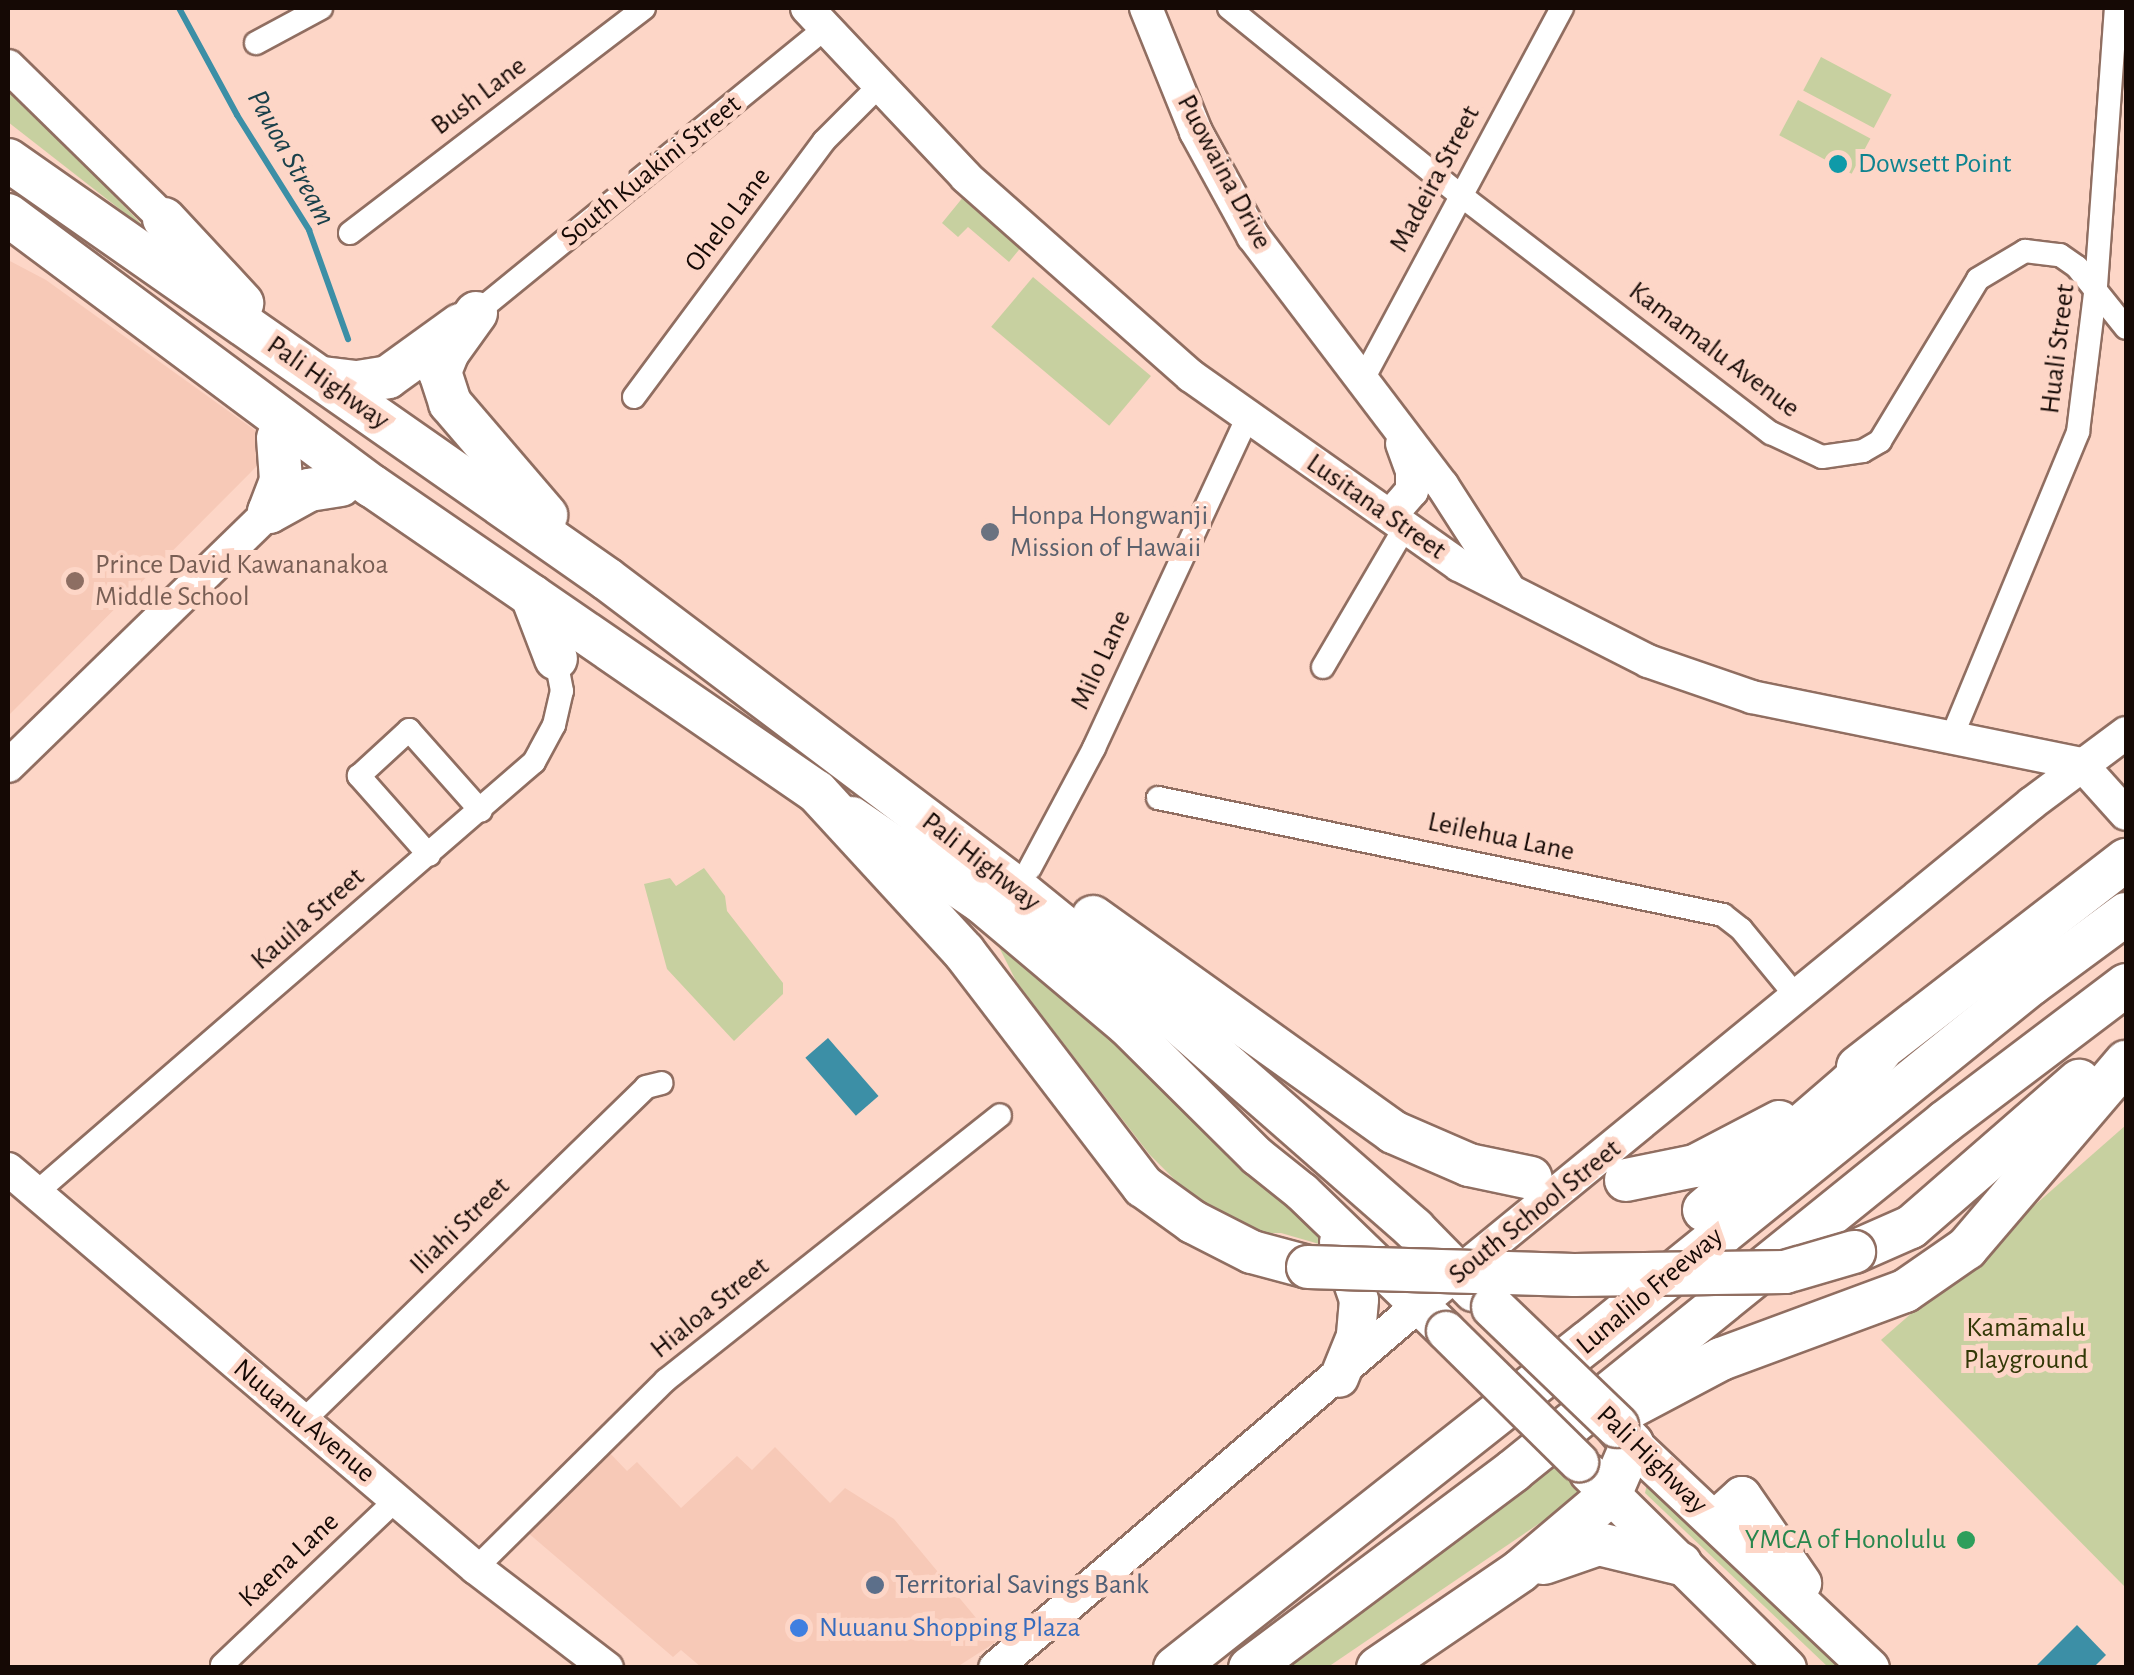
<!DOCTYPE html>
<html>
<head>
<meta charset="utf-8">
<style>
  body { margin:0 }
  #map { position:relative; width:2134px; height:1675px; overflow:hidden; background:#fdd6c7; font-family:"Alegreya Sans",sans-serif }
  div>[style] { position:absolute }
  .built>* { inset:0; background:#f7c9b7 }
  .green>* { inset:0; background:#c7d0a0; transform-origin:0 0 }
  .water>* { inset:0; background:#3c8fa6; transform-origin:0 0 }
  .stream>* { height:6px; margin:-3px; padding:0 3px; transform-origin:3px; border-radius:3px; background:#3c8fa6 }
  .roads { filter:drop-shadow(2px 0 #906e61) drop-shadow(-2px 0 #906e61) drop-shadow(0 2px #906e61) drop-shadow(0 -2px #906e61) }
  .street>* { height:22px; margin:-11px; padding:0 11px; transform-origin:11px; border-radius:11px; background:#fff }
  .secondary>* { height:32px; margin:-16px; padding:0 16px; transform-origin:16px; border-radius:16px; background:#fff }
  .primary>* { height:38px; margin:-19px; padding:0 19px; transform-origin:19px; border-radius:19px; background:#fff }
  .highway>* { height:42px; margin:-21px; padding:0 21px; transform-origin:21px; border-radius:21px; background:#fff }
  .bridges { filter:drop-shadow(2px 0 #906e61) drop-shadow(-2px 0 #906e61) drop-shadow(0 2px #906e61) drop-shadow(0 -2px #906e61) }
  .primary-bridge>* { height:38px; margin:-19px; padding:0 19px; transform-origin:19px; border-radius:19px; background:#fff }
  .highway-bridge>* { height:42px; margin:-21px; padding:0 21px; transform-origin:21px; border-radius:21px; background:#fff }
  .dots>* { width:28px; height:28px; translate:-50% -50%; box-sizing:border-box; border:5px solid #fdd6c7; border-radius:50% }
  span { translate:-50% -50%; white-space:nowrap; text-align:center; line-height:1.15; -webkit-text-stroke:10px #fdd6c7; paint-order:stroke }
  .street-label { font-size:28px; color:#150905 }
  .culture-label { font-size:28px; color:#0d838f }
  .left { translate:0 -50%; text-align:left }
  .worship-label { font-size:28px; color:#5b616d }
  .education-label { font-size:28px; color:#785e54 }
  .park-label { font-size:28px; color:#323806 }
  .leisure-label { font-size:28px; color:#27864d }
  .right { translate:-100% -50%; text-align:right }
  .service-label { font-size:28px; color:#4e5e75 }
  .shop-label { font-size:28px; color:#366cbe }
  .water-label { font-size:30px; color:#1a404a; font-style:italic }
  .frame { position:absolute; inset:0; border:10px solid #150905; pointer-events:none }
</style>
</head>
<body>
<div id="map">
  <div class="built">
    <i style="clip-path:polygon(8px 260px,46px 280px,277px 446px,8px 716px)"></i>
    <i style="clip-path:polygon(775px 1447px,830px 1503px,845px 1488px,894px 1519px,996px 1642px,957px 1667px,701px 1667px,681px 1650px,673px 1657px,527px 1532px,605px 1448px,627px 1471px,637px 1462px,681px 1508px,737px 1456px,752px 1470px)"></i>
  </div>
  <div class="green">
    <i style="left:1821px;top:57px;width:80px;height:38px;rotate:28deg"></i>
    <i style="clip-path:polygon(8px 85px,149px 232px,8px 122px)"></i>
    <i style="left:1798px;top:100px;width:82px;height:40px;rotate:28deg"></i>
    <i style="clip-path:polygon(964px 196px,1022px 246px,1009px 262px,968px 227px,958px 237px,942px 223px)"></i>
    <i style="left:1033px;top:277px;width:154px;height:65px;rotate:40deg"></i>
    <i style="clip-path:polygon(704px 868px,725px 896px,727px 911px,783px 983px,783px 994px,734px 1041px,667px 969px,644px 884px,670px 878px,676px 886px)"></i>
    <i style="clip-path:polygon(993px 935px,1014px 947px,1340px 1250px,1281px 1233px,1258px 1233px,1216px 1214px,1175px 1180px,1150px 1155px,1040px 1013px,1016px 981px)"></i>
    <i style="clip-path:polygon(2126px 1125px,2126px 1588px,1881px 1340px)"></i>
    <i style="clip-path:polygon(1564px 1456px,1590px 1489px,1328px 1667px,1287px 1668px,1333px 1628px)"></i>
    <i style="clip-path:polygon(1651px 1466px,1854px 1667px,1828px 1667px,1645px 1493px)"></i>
  </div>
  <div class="water">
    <i style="left:828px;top:1038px;width:77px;height:30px;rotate:49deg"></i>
    <i style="clip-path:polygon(2077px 1625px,2106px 1655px,2094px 1667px,2035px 1667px)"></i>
  </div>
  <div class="stream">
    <i style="left:179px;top:8px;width:122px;rotate:61.5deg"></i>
    <i style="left:237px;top:115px;width:136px;rotate:57.9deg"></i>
    <i style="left:309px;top:230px;width:116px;rotate:70.3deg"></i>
  </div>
  <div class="roads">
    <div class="street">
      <i style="left:1229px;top:8px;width:296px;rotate:39deg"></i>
      <i style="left:1459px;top:194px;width:393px;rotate:37.5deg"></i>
      <i style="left:1771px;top:433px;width:56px;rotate:25.2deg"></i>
      <i style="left:1822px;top:457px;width:41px;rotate:-8.3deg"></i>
      <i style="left:1863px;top:451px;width:20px;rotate:-30deg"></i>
      <i style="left:1880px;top:441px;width:189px;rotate:-58.8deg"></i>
      <i style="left:1978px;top:279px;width:55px;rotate:-30.8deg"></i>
      <i style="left:2025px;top:251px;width:35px;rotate:7deg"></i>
      <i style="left:2060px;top:255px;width:21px;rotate:35deg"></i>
      <i style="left:2077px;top:267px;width:78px;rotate:51.2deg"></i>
      <i style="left:256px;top:43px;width:74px;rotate:-28.3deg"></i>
      <i style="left:350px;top:233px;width:370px;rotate:-37.4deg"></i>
      <i style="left:476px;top:313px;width:451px;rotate:-39.2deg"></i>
      <i style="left:1362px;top:381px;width:423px;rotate:-61.8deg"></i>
      <i style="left:634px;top:397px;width:319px;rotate:-53.4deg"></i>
      <i style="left:824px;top:141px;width:78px;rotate:-45deg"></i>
      <i style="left:1323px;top:667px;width:162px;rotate:-59.6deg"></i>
      <i style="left:1953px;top:734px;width:327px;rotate:-67.5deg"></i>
      <i style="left:2078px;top:432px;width:147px;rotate:-83deg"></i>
      <i style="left:2096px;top:286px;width:279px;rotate:-85.9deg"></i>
      <i style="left:1158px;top:798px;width:577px;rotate:11.7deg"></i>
      <i style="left:1723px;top:915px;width:23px;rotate:38deg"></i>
      <i style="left:1741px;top:929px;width:87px;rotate:50.6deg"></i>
      <i style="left:429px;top:855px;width:106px;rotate:-131.5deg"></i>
      <i style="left:359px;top:776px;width:68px;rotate:-42.6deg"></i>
      <i style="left:409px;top:730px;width:108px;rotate:48.4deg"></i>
      <i style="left:1030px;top:868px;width:136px;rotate:-61.9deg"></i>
      <i style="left:1094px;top:748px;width:363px;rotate:-65.1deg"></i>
      <i style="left:37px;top:1192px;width:657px;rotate:-40.87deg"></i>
      <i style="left:534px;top:762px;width:42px;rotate:-61.6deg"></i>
      <i style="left:554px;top:725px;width:35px;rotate:-77deg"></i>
      <i style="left:562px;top:691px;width:33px;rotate:-101deg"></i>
      <i style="left:304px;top:1420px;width:477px;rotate:-44.2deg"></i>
      <i style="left:646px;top:1087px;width:16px;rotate:-14deg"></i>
      <i style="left:476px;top:1568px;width:267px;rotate:-44.7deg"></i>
      <i style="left:666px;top:1380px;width:426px;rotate:-38.4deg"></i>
      <i style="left:222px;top:1665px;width:241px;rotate:-43.5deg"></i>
    </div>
    <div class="secondary">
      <i style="left:807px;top:8px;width:232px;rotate:46.7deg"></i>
      <i style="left:966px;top:177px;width:300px;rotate:41.5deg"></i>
      <i style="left:1191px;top:376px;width:328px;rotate:35.2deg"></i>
      <i style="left:1459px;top:565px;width:212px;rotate:26.9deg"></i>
      <i style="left:1648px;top:661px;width:110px;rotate:19.1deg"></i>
      <i style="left:1752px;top:697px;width:336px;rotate:11.5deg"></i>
      <i style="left:1146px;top:8px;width:134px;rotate:68deg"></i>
      <i style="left:1196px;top:132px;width:119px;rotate:61.3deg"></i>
      <i style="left:1253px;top:236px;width:313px;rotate:52.8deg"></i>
      <i style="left:1442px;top:485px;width:122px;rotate:57.3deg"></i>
      <i style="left:8px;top:66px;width:219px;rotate:44.4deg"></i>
      <i style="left:1390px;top:516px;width:33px;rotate:-49deg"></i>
      <i style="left:1412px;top:491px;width:20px;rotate:-90deg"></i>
      <i style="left:1412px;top:471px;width:29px;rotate:-110deg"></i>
      <i style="left:2081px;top:764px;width:67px;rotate:48deg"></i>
      <i style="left:8px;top:766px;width:364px;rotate:-44.2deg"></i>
      <i style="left:8px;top:1169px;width:615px;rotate:40.45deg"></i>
      <i style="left:476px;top:1568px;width:165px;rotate:37.4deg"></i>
      <i style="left:995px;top:1668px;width:560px;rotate:-40.58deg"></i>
      <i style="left:1420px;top:1304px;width:791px;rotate:-39.3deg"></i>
      <i style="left:2032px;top:803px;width:117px;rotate:-36.7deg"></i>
    </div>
    <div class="primary">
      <i style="left:852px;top:816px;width:156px;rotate:34.3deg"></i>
      <i style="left:981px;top:904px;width:189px;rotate:40.1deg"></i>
      <i style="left:1126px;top:1026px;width:185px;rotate:44.8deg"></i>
      <i style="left:1257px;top:1156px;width:58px;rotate:38.7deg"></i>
      <i style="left:1302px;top:1192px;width:200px;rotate:44deg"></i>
      <i style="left:1339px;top:1242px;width:61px;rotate:71deg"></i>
      <i style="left:1359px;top:1300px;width:36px;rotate:95deg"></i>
      <i style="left:1356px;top:1336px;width:45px;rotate:112deg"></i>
      <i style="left:1632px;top:1444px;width:327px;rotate:43.3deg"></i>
      <i style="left:1589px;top:1473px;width:278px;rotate:44.6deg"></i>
      <i style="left:1715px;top:1520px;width:36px;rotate:-42deg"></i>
      <i style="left:1742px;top:1496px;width:106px;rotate:55.4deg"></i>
    </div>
    <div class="highway">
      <i style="left:8px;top:160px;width:731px;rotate:34.97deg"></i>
      <i style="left:607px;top:579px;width:506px;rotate:37.05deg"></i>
      <i style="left:1011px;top:884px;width:165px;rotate:39.1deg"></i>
      <i style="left:1139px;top:988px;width:366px;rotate:41.2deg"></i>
      <i style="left:1414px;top:1229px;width:86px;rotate:45.5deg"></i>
      <i style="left:8px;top:215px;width:454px;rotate:36.7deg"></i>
      <i style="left:372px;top:486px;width:540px;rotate:34.51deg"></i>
      <i style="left:817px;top:792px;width:217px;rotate:47.4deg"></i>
      <i style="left:964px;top:952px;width:295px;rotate:52.6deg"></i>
      <i style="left:1143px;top:1186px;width:62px;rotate:35.8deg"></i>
      <i style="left:1193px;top:1222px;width:66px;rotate:27deg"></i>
      <i style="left:1252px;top:1252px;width:58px;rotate:15deg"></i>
      <i style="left:164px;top:219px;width:115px;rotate:47.1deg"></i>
      <i style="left:476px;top:313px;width:48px;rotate:125.7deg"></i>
      <i style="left:448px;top:352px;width:22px;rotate:112deg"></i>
      <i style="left:440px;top:372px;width:33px;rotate:72deg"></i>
      <i style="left:450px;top:403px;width:148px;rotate:49.4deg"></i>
      <i style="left:323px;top:378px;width:35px;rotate:7deg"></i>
      <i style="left:358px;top:382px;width:30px;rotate:-9deg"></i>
      <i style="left:388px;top:377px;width:89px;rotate:-35.8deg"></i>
      <i style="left:269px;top:512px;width:46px;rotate:-28.8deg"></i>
      <i style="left:309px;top:490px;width:32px;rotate:-9deg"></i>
      <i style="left:269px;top:512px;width:34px;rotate:-69deg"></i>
      <i style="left:281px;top:480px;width:42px;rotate:-94.1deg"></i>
      <i style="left:532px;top:596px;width:67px;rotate:69.1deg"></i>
      <i style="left:1093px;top:917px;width:369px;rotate:35.6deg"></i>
      <i style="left:1393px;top:1132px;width:83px;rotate:23.5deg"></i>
      <i style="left:1469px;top:1165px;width:63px;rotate:11.8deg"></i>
      <i style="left:1858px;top:1067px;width:339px;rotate:-37.7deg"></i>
      <i style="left:1626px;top:1180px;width:70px;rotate:-11.5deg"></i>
      <i style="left:1695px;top:1166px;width:95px;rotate:-27.6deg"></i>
      <i style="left:1704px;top:1210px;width:194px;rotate:-40.8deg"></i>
      <i style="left:1851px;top:1083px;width:41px;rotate:-47deg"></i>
      <i style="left:1854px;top:1252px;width:62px;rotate:-23.7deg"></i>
      <i style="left:1911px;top:1227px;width:223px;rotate:-41deg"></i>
      <i style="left:1610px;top:1418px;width:126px;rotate:-28deg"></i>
      <i style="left:1721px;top:1359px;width:196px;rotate:-20.3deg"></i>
      <i style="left:1905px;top:1291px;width:75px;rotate:-34.7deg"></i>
      <i style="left:1967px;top:1248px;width:245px;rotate:-49.5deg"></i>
      <i style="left:1544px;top:1563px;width:58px;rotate:-19.1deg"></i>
      <i style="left:1599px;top:1544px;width:84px;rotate:13.7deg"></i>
      <i style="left:1175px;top:1668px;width:526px;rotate:-38.29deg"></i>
      <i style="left:1588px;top:1342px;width:570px;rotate:-38.94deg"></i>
      <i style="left:2031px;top:984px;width:118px;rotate:-36.4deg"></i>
      <i style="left:1250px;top:1668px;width:329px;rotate:-36.8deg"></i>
      <i style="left:1513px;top:1471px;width:555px;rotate:-38.93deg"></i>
      <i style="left:1945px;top:1122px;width:227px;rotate:-37.1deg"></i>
      <i style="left:1378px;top:1668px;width:172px;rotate:-34.3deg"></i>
      <i style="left:1520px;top:1571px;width:118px;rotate:-40.2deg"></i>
      <i style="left:1610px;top:1495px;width:56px;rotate:-66.7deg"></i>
      <i style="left:1632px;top:1444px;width:23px;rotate:-130deg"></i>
    </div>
  </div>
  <div class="bridges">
    <div class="primary-bridge">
      <i style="left:1446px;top:1331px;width:187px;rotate:44.6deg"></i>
    </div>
    <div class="highway-bridge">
      <i style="left:1308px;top:1267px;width:266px;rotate:1.7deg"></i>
      <i style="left:1574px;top:1275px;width:211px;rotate:-0.8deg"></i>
      <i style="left:1785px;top:1272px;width:72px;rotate:-16.2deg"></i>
      <i style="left:1493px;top:1307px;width:172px;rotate:43.8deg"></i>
    </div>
  </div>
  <div class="dots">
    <i style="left:1838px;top:164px;background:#0f9aa8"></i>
    <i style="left:990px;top:532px;background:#6b7280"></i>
    <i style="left:75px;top:581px;background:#8d6e63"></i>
    <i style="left:1966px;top:1540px;background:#2e9e5b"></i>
    <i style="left:875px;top:1585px;background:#5c6f8a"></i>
    <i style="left:799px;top:1628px;background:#3f7fe0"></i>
  </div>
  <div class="street-label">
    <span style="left:479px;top:96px;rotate:-37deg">Bush Lane</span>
    <span style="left:651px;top:171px;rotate:-39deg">South Kuakini Street</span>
    <span style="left:1224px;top:172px;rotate:62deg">Puowaina Drive</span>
    <span style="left:1435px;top:179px;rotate:-62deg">Madeira Street</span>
    <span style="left:728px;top:220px;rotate:-53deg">Ohelo Lane</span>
    <span style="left:2058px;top:349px;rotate:-83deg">Huali Street</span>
    <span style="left:1714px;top:350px;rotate:37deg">Kamamalu Avenue</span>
    <span style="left:328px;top:383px;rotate:35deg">Pali Highway</span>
    <span style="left:1376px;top:507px;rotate:35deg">Lusitana Street</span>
    <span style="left:1101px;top:660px;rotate:-65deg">Milo Lane</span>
    <span style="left:1501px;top:837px;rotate:12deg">Leilehua Lane</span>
    <span style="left:981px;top:862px;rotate:38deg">Pali Highway</span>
    <span style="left:308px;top:919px;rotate:-41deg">Kauila Street</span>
    <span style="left:1535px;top:1212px;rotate:-39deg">South School Street</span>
    <span style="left:460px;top:1226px;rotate:-44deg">Iliahi Street</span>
    <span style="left:1650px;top:1291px;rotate:-40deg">Lunalilo Freeway</span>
    <span style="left:710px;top:1308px;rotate:-39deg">Hialoa Street</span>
    <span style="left:304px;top:1421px;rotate:40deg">Nuuanu Avenue</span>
    <span style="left:1652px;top:1460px;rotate:44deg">Pali Highway</span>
    <span style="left:289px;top:1560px;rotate:-43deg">Kaena Lane</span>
  </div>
  <div class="culture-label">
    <span class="left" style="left:1858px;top:164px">Dowsett Point</span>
  </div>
  <div class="worship-label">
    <span class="left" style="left:1010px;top:532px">Honpa Hongwanji<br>Mission of Hawaii</span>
  </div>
  <div class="education-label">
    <span class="left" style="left:95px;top:581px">Prince David Kawananakoa<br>Middle School</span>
  </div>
  <div class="park-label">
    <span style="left:2026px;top:1344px">Kamāmalu<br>Playground</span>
  </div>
  <div class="leisure-label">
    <span class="right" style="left:1946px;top:1540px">YMCA of Honolulu</span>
  </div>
  <div class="service-label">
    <span class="left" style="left:895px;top:1585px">Territorial Savings Bank</span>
  </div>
  <div class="shop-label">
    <span class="left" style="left:819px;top:1628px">Nuuanu Shopping Plaza</span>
  </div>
  <div class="water-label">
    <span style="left:291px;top:158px;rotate:61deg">Pauoa Stream</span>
  </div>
  <div class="frame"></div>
</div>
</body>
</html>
